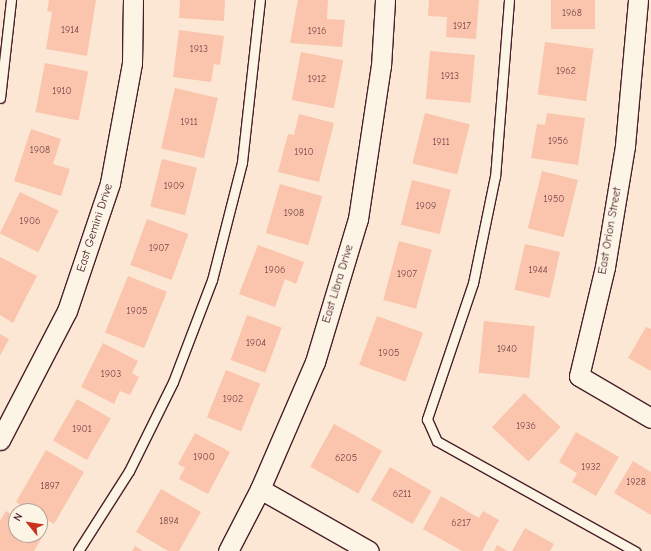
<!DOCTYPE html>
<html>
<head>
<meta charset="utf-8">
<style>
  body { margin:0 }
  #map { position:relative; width:651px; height:551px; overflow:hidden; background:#fbe7d4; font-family:"Comic Neue",sans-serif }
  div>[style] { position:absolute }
  .building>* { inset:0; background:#fac5ac; transform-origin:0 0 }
  .roads { filter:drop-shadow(1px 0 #4a1f2b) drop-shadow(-1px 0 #4a1f2b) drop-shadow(0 1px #4a1f2b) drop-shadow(0 -1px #4a1f2b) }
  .service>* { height:9px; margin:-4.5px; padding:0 4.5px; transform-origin:4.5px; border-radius:4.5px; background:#fcf5e5 }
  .minor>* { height:19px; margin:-9.5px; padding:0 9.5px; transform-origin:9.5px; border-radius:9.5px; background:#fcf5e5 }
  span { translate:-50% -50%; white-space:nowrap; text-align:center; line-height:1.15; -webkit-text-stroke:4px #fcf5e5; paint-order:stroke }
  .number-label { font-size:10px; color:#76484b }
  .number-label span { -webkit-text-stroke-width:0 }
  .street-label { font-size:12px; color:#4a1f2b }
  .north { position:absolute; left:8px; top:503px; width:40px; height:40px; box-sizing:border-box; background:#fcf5e5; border:1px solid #b59f9b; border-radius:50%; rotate:300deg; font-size:11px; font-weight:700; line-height:16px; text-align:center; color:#4a1f2b }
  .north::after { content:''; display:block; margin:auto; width:14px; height:18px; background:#c8321e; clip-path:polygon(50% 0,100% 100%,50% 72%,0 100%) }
</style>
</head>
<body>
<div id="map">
  <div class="building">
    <i style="clip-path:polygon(49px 0,96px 0,87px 56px,46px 49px,52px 12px,47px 11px)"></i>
    <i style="clip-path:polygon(180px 0,225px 0,224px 21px,179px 18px)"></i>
    <i style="clip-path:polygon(298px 0,328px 0,327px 19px,345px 20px,342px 47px,290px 43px)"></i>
    <i style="clip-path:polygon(429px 0,479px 0,476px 39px,446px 37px,447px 17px,428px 16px)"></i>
    <i style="left:551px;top:0;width:44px;height:29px"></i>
    <i style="clip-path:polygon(179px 30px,224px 36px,220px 65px,214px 64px,211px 82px,173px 77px)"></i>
    <i style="left:545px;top:42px;width:49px;height:53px;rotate:8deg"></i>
    <i style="left:430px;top:51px;width:45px;height:48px;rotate:5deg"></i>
    <i style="left:301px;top:52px;width:43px;height:49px;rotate:11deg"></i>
    <i style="left:45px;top:63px;width:44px;height:50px;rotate:11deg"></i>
    <i style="left:175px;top:88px;width:44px;height:62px;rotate:13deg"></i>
    <i style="left:425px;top:113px;width:46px;height:52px;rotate:14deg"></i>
    <i style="clip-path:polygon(547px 113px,585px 118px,578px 165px,531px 158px,537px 124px,545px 125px)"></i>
    <i style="clip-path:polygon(299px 114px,334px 123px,319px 182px,278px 172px,288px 134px,294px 135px)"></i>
    <i style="clip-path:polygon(31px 129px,61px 139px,53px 164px,70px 169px,61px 196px,14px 181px)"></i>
    <i style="left:162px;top:159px;width:36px;height:49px;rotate:14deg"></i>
    <i style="left:542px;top:171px;width:37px;height:59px;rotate:14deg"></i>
    <i style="left:412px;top:180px;width:40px;height:46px;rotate:14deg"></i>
    <i style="left:280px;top:184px;width:44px;height:51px;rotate:16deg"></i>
    <i style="left:20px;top:192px;width:43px;height:46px;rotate:26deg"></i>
    <i style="left:147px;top:219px;width:44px;height:49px;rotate:20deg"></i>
    <i style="left:399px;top:241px;width:34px;height:61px;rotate:15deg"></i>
    <i style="left:525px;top:244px;width:36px;height:47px;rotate:13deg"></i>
    <i style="clip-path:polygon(258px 245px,304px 262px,296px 284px,285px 279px,275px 307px,239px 294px)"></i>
    <i style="clip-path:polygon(0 257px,37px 276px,13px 323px,0 315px)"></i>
    <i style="left:128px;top:276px;width:42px;height:61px;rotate:22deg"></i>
    <i style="left:247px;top:315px;width:37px;height:48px;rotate:20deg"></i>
    <i style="left:377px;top:316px;width:49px;height:52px;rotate:20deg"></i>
    <i style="left:484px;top:321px;width:51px;height:52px;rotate:6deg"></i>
    <i style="clip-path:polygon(646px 327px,651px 329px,651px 371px,628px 358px)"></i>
    <i style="clip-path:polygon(0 334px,9px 339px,0 356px)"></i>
    <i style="clip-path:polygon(103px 343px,138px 361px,132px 373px,139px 377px,130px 395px,120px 391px,114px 404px,81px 387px)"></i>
    <i style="left:226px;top:370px;width:37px;height:51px;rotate:22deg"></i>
    <i style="left:524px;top:393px;width:50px;height:47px;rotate:43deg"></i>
    <i style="left:77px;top:399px;width:39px;height:48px;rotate:30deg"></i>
    <i style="left:334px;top:424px;width:55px;height:49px;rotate:29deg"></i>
    <i style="clip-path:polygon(576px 432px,619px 457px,596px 496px,572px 482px,577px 473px,559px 462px)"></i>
    <i style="clip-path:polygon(195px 433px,230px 452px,208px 494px,179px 479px,185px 468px,178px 464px)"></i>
    <i style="clip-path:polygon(46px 450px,84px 472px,54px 524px,40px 516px,40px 511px,31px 511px,16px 502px)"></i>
    <i style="clip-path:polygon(633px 461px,651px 472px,651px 515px,614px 493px)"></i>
    <i style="left:390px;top:467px;width:48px;height:38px;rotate:30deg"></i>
    <i style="clip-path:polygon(161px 489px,201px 512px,179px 551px,168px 551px,136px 532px)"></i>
    <i style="clip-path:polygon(441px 496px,479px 518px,483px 511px,499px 520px,482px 551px,462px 551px,423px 529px)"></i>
    <i style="clip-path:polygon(6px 511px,16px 517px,16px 535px,40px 535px,40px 532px,44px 534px,34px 551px,0 551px,0 521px)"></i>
    <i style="clip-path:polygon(525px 528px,554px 544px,550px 551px,512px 551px)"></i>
    <i style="clip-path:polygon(497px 545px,507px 551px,494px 551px)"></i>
    <i style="clip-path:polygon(135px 546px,143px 551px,132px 551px)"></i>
  </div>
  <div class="roads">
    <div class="service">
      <i style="left:509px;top:0;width:177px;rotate:94.5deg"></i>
      <i style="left:495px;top:176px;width:109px;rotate:101.6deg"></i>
      <i style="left:473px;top:283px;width:144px;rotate:108.7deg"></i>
      <i style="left:427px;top:419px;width:24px;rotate:66deg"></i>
      <i style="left:437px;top:441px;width:227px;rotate:29.1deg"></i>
      <i style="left:0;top:98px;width:99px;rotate:-83.6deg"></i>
      <i style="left:78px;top:551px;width:95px;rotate:-57.5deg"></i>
      <i style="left:129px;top:471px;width:99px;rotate:-63.7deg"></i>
      <i style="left:173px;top:382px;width:109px;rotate:-69.1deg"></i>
      <i style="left:212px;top:280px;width:122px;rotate:-75.7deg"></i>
      <i style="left:242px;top:162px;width:163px;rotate:-83.7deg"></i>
    </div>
    <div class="minor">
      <i style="left:638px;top:0;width:147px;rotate:95.1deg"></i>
      <i style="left:625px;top:146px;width:123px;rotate:99.4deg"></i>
      <i style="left:605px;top:267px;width:112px;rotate:103.4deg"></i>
      <i style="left:579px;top:376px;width:83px;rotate:30.3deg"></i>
      <i style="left:0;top:440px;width:145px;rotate:-62.6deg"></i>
      <i style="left:67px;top:311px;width:135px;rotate:-71.4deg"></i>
      <i style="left:110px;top:183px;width:122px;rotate:-79.6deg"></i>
      <i style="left:132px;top:63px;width:63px;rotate:-89.1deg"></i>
      <i style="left:260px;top:489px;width:125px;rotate:29.6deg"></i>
      <i style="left:228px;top:551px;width:70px;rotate:-62.7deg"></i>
      <i style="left:260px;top:489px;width:138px;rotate:-66.6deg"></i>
      <i style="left:315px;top:362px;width:149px;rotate:-73.3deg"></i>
      <i style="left:358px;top:219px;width:155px;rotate:-81.5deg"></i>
      <i style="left:381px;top:66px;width:66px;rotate:-86.5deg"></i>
    </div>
  </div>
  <div class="number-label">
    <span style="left:572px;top:14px">1968</span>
    <span style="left:462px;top:27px">1917</span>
    <span style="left:70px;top:31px">1914</span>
    <span style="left:317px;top:32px">1916</span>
    <span style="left:199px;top:50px">1913</span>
    <span style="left:566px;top:72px">1962</span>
    <span style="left:450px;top:77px">1913</span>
    <span style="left:317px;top:80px">1912</span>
    <span style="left:62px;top:92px">1910</span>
    <span style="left:189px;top:123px">1911</span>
    <span style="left:558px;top:142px">1956</span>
    <span style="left:441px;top:143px">1911</span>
    <span style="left:40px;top:151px">1908</span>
    <span style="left:304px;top:153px">1910</span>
    <span style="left:174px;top:187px">1909</span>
    <span style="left:554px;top:200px">1950</span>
    <span style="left:426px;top:207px">1909</span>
    <span style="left:294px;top:214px">1908</span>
    <span style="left:30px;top:222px">1906</span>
    <span style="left:159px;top:249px">1907</span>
    <span style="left:275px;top:271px">1906</span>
    <span style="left:538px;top:271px">1944</span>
    <span style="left:407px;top:275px">1907</span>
    <span style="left:137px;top:312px">1905</span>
    <span style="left:256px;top:344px">1904</span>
    <span style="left:507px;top:350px">1940</span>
    <span style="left:389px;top:354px">1905</span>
    <span style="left:111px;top:375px">1903</span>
    <span style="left:233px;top:400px">1902</span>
    <span style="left:526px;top:427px">1936</span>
    <span style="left:82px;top:430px">1901</span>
    <span style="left:204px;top:458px">1900</span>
    <span style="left:346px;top:459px">6205</span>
    <span style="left:591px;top:468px">1932</span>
    <span style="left:636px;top:483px">1928</span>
    <span style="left:50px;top:487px">1897</span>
    <span style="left:402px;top:495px">6211</span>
    <span style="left:169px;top:522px">1894</span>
    <span style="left:461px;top:524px">6217</span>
  </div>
  <div class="street-label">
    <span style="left:95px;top:228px;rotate:-72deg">East Gemini Drive</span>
    <span style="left:610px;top:231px;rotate:-80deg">East Orion Street</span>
    <span style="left:338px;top:284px;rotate:-73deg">East Libra Drive</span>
  </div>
  <div class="north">N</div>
</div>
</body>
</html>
